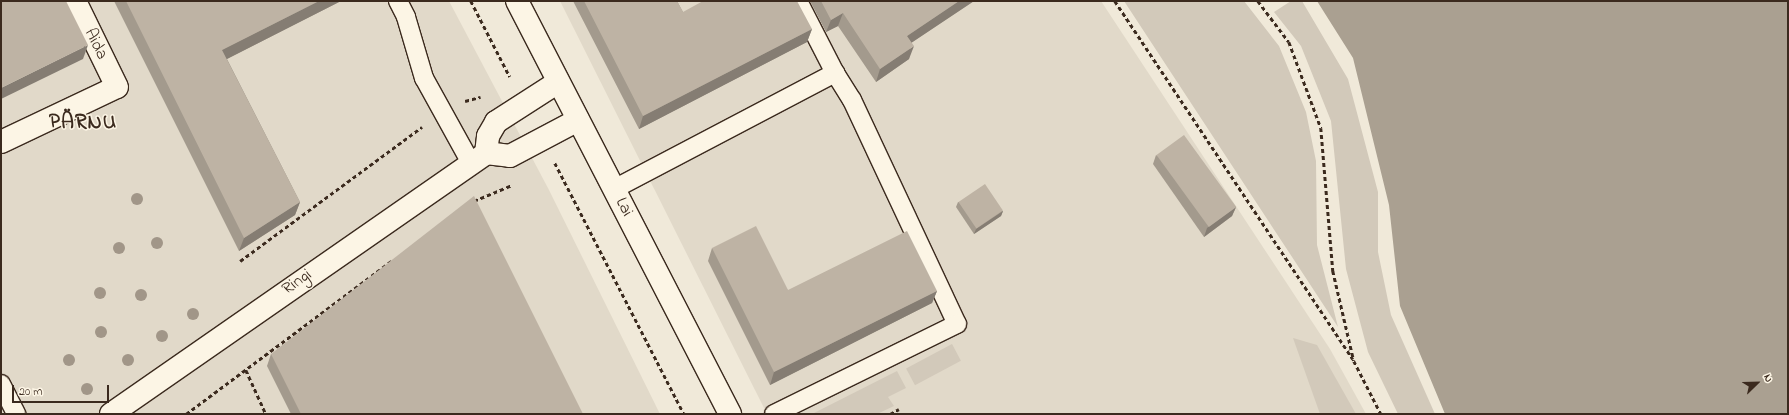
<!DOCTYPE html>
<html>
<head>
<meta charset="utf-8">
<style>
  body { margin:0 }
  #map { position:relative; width:1789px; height:415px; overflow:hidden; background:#f0e9d9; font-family:"Indie Flower",sans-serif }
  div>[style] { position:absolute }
  .built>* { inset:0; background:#e1d9c9 }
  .green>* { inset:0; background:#d2c9ba; transform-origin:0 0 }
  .water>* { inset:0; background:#aaa091 }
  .path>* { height:2.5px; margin-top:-1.25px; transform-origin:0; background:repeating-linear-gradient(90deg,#3b2a1e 0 4px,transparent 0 7px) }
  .roads { filter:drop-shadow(1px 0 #3b2a1e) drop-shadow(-1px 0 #3b2a1e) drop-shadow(0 1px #3b2a1e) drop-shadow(0 -1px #3b2a1e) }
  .service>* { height:18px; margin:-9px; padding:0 9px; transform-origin:9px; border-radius:9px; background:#fcf5e5 }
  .pedestrian>* { height:22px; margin:-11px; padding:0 11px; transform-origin:11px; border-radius:11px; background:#fcf5e5 }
  .minor>* { height:22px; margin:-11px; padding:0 11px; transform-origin:11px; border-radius:11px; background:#fcf5e5 }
  .tertiary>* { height:22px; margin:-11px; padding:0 11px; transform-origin:11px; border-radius:11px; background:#fcf5e5 }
  .trees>* { width:12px; height:12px; margin:-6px; border-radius:50%; background:#a19688 }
  .wall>* { inset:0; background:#a39a8d }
  .shaded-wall>* { inset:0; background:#857d73 }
  .building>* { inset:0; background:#beb3a4; transform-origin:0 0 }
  span { translate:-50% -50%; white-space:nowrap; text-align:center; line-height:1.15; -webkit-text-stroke:3px #fcf5e5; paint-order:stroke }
  .street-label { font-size:17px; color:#3b2a1e }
  .district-label { font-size:21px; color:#3b2a1e; font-weight:700; letter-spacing:1px }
  .frame { position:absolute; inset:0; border:2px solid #3b2a1e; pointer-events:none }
  .north { position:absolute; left:1737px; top:363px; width:40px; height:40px; -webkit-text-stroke:3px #fcf5e5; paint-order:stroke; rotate:67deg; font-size:11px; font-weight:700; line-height:16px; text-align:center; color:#3b2a1e }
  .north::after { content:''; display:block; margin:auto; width:14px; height:18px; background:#3b2a1e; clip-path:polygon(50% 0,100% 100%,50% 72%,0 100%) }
  .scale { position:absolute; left:12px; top:385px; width:97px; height:18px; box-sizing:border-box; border:2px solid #3b2a1e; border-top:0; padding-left:5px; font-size:12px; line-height:14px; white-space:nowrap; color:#3b2a1e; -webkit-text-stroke:3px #fcf5e5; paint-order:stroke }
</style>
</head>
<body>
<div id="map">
  <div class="built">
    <i style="clip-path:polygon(1px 1px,449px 1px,549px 190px,660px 414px,1px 414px)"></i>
    <i style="clip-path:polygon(560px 1px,1101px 1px,1330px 349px,1366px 414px,767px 414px)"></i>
  </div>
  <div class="green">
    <i style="clip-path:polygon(1124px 1px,1244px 1px,1279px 46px,1306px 112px,1316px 161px,1317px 245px,1338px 327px)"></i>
    <i style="clip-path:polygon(1291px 1px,1302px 1px,1348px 79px,1378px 192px,1378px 252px,1391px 315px,1435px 414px,1398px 414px,1368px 352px,1346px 269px,1331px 121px,1301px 46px,1274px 12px)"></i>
    <i style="clip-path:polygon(1293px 338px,1317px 345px,1356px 414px,1320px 414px)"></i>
    <i style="left:952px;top:344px;width:19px;height:52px;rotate:62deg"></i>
    <i style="clip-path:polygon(897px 371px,906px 388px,888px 397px,894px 406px,877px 414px,812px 414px)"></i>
  </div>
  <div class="water">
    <i style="clip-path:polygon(1317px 1px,1788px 1px,1788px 414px,1445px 414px,1400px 306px,1389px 205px,1353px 58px)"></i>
  </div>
  <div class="path">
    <i style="left:471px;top:1px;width:85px;rotate:62.8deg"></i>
    <i style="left:1115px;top:1px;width:430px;rotate:56.4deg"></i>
    <i style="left:1258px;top:1px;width:51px;rotate:52.9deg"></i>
    <i style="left:1289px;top:42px;width:92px;rotate:69.6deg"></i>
    <i style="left:1321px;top:128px;width:144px;rotate:85.2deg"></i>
    <i style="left:1333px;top:271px;width:92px;rotate:76.9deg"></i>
    <i style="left:1354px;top:361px;width:59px;rotate:63deg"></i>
    <i style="left:465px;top:101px;width:16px;rotate:-15deg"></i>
    <i style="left:555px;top:163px;width:282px;rotate:62.8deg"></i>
    <i style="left:474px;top:201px;width:41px;rotate:-22.8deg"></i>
    <i style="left:240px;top:261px;width:226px;rotate:-36.4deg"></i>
    <i style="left:246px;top:370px;width:48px;rotate:65.6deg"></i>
    <i style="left:186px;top:414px;width:256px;rotate:-36.7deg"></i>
    <i style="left:890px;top:414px;width:10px;rotate:-29deg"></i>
  </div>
  <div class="roads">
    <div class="service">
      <i style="left:398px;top:1px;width:18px;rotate:63deg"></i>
      <i style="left:406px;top:17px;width:64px;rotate:73.6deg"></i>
      <i style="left:424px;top:78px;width:97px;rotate:61.1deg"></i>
      <i style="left:798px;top:1px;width:81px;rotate:62.8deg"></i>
      <i style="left:614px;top:189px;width:250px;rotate:-27.7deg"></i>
      <i style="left:835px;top:73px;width:32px;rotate:58deg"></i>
      <i style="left:852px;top:100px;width:247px;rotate:64.9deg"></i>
      <i style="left:957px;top:324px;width:204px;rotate:153.8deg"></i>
      <i style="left:1px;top:384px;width:34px;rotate:63deg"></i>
    </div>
    <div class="pedestrian">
      <i style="left:1px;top:142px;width:128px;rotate:-25.4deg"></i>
      <i style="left:117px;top:87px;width:96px;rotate:-116deg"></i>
    </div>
    <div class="minor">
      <i style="left:486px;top:153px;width:17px;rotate:-83deg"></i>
      <i style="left:488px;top:136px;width:16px;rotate:-60deg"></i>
      <i style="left:496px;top:122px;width:74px;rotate:-32.8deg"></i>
      <i style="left:111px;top:414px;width:457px;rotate:-34.8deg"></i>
      <i style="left:486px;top:153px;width:24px;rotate:7deg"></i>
      <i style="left:510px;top:156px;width:77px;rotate:-27.9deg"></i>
    </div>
    <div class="tertiary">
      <i style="left:517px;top:1px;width:465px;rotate:62.7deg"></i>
    </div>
  </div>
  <div class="trees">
    <i style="left:137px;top:199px"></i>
    <i style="left:157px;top:243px"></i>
    <i style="left:119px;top:248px"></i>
    <i style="left:100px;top:293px"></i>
    <i style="left:141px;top:295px"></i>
    <i style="left:193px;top:314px"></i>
    <i style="left:101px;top:332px"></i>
    <i style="left:162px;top:336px"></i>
    <i style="left:69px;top:360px"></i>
    <i style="left:128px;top:360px"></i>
    <i style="left:87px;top:389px"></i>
  </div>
  <div class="wall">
    <i style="clip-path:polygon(114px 1px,341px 1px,227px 59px,300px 202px,295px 215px,239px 251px)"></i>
    <i style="clip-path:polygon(573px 1px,677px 1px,683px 12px,812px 29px,807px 42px,639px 129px)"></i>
    <i style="clip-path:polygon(810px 1px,974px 1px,911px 43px,909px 59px,876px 82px,838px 26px,826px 32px)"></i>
    <i style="clip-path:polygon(1156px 155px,1236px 207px,1232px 216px,1204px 237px,1153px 164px)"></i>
    <i style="clip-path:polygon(958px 202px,1003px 211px,1001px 216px,974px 234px,956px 207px)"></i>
    <i style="clip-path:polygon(712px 248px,788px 290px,937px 291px,932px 303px,770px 385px,708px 261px)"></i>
    <i style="clip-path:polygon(271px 354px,583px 414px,291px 414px,267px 366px)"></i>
  </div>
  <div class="shaded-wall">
    <i style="clip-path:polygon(319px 1px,341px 1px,217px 64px,222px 50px)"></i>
    <i style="clip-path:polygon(959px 1px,974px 1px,902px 49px,907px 36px)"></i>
    <i style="clip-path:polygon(843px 13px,838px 26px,826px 32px,831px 20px)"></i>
    <i style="clip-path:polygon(812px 29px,807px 42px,639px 129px,643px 116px)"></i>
    <i style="clip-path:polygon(88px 45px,83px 59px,1px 99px,1px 88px)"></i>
    <i style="clip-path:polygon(914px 46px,909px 59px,876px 82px,880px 69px)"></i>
    <i style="clip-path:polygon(300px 202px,295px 215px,239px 251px,244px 238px)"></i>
    <i style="clip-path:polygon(1236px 207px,1232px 216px,1204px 237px,1207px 228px)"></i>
    <i style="clip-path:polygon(1003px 211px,1001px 216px,974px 234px,976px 229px)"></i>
    <i style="clip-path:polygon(937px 291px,932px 303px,770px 385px,774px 372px)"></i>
  </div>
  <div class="building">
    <i style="clip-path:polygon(1px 1px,66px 1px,88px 45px,1px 88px)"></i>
    <i style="clip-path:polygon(126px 1px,319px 1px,222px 50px,300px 202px,244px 238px)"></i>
    <i style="clip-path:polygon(584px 1px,677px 1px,683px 12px,703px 1px,797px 1px,812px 29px,643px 116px)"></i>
    <i style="clip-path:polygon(821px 1px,959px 1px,907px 36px,914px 46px,880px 69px,843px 13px,831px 20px)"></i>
    <i style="left:1184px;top:135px;width:89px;height:34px;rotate:54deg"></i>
    <i style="left:985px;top:184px;width:32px;height:32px;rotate:56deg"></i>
    <i style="clip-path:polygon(474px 196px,583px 414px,301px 414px,271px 354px)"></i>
    <i style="clip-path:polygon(756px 226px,788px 290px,907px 231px,937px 291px,774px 372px,712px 248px)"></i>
  </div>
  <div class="street-label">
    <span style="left:96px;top:44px;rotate:64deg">Aida</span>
    <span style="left:624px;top:207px;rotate:63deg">Lai</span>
    <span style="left:297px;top:282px;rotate:-35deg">Ringi</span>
  </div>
  <div class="district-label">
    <span style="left:83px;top:123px">PÄRNU</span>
  </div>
  <div class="frame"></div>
  <div class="north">N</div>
  <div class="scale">20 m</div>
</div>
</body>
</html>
